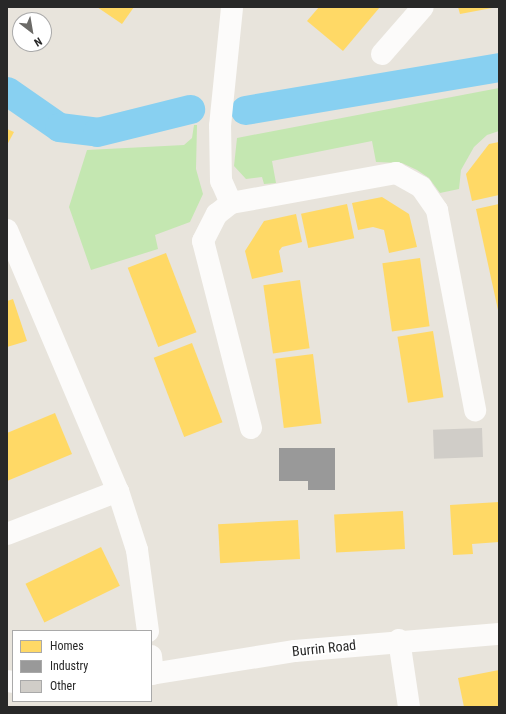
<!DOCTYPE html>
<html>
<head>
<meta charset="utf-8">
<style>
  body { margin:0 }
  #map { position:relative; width:506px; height:714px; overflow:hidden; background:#e8e4dc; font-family:"Roboto Condensed",sans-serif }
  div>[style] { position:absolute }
  .green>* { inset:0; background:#c4e7b1 }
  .homes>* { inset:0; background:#ffd966; transform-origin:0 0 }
  .industry>* { inset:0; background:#999 }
  .canal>* { height:29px; margin:-14.5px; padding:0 14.5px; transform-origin:14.5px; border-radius:14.5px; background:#88d0f1 }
  .building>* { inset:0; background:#d0cdc8; transform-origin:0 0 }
  .minor>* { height:22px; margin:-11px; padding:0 11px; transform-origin:11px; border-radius:11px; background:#fcfbfa }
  span { translate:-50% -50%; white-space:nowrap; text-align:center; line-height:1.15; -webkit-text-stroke:4px #fff; paint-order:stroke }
  .street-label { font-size:14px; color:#282828 }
  .frame { position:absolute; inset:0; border:8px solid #282828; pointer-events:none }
  .legend { position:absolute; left:12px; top:630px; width:140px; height:72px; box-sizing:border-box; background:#fff; border:1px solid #a9a9a9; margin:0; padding:5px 7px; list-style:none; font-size:12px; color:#282828 }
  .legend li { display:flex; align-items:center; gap:8px; height:20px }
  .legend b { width:20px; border:1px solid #a9a9a9 }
  .north { position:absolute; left:12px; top:12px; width:40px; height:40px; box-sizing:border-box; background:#fff; border:1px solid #a9a9a9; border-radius:50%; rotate:149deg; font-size:11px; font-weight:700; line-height:16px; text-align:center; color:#282828 }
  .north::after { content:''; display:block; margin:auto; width:14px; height:18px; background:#6b6a67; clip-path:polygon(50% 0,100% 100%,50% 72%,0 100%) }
</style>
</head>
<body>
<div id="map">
  <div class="green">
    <i style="clip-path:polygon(499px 88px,499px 131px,487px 135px,474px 147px,461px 170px,459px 189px,440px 193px,429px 178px,417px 170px,402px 163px,376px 162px,372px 141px,272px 161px,276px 183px,264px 184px,262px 177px,246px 179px,234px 166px,237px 138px)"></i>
    <i style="clip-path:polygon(194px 125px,197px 125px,196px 169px,203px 194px,190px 222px,155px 235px,158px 249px,91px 270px,69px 207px,87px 150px,184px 145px,192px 138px)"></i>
  </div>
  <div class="homes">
    <i style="clip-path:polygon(97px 7px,134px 7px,122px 24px)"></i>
    <i style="clip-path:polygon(319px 7px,380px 7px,343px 51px,307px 21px)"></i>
    <i style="clip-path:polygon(458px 7px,492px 7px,492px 8px,460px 14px)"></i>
    <i style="clip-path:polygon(7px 129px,14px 132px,7px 145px)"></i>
    <i style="clip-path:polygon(499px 142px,499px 195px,472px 201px,466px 174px,489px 144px)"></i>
    <i style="clip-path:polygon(382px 197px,409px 214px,417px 247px,389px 253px,384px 230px,373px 227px,358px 230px,352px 203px)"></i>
    <i style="left:347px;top:204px;width:35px;height:47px;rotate:78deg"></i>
    <i style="clip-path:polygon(499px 204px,499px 309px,498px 310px,476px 209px)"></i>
    <i style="clip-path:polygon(296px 214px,302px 242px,282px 247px,279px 251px,283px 272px,252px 279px,245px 251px,264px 221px)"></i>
    <i style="left:166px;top:253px;width:85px;height:41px;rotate:69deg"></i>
    <i style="left:420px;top:258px;width:69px;height:38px;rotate:82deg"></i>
    <i style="left:300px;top:280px;width:69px;height:37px;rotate:82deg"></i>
    <i style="clip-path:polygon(13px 299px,27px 341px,7px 347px,7px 301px)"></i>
    <i style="left:433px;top:331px;width:67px;height:36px;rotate:81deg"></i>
    <i style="left:192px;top:343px;width:85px;height:41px;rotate:69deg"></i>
    <i style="left:313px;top:354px;width:70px;height:38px;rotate:83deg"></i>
    <i style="clip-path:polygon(55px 413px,72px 454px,7px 481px,7px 433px)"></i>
    <i style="clip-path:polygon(499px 502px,499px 542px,472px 544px,473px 554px,453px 555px,450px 505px)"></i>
    <i style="left:403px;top:511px;width:38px;height:69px;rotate:87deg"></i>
    <i style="left:298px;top:520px;width:39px;height:80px;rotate:87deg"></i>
    <i style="left:101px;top:547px;width:43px;height:84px;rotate:64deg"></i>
    <i style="clip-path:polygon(499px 670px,499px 707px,464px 707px,458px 678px)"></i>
  </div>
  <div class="industry">
    <i style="clip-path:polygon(279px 448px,335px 448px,335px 490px,308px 490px,308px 481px,279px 481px)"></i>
  </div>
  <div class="canal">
    <i style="left:7px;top:91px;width:63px;rotate:34.7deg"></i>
    <i style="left:59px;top:127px;width:38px;rotate:7deg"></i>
    <i style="left:97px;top:132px;width:96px;rotate:-13.9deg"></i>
    <i style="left:245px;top:110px;width:258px;rotate:-9.6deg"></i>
  </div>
  <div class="building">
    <i style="left:482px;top:428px;width:29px;height:49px;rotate:88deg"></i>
  </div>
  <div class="minor">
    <i style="left:382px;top:54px;width:62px;rotate:-48.9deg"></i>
    <i style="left:231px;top:203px;width:24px;rotate:-114deg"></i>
    <i style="left:221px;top:181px;width:55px;rotate:-91deg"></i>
    <i style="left:220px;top:126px;width:120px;rotate:-84.2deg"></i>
    <i style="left:7px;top:230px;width:284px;rotate:67deg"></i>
    <i style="left:118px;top:491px;width:62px;rotate:72.1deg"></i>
    <i style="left:137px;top:550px;width:82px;rotate:82.3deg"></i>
    <i style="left:251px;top:428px;width:193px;rotate:-104.4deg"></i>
    <i style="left:203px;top:241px;width:30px;rotate:-63deg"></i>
    <i style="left:217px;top:214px;width:18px;rotate:-38deg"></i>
    <i style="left:231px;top:203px;width:168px;rotate:-10.3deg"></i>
    <i style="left:396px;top:173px;width:29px;rotate:29deg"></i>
    <i style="left:421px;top:187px;width:28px;rotate:55deg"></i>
    <i style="left:437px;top:210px;width:204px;rotate:79.2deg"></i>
    <i style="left:7px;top:534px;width:119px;rotate:-21.2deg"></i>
    <i style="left:399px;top:640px;width:68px;rotate:81.5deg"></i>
    <i style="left:151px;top:656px;width:18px;rotate:84deg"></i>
    <i style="left:151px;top:674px;width:146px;rotate:-9.1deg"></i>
    <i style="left:295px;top:651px;width:205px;rotate:-4.8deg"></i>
    <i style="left:7px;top:681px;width:6px;rotate:9deg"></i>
  </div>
  <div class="street-label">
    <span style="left:324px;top:648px;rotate:-6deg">Burrin Road</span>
  </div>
  <div class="frame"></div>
  <ul class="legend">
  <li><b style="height:11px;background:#ffd966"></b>Homes</li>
  <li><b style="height:11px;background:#999"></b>Industry</li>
  <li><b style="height:11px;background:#d0cdc8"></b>Other</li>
  </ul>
  <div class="north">N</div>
</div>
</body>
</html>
